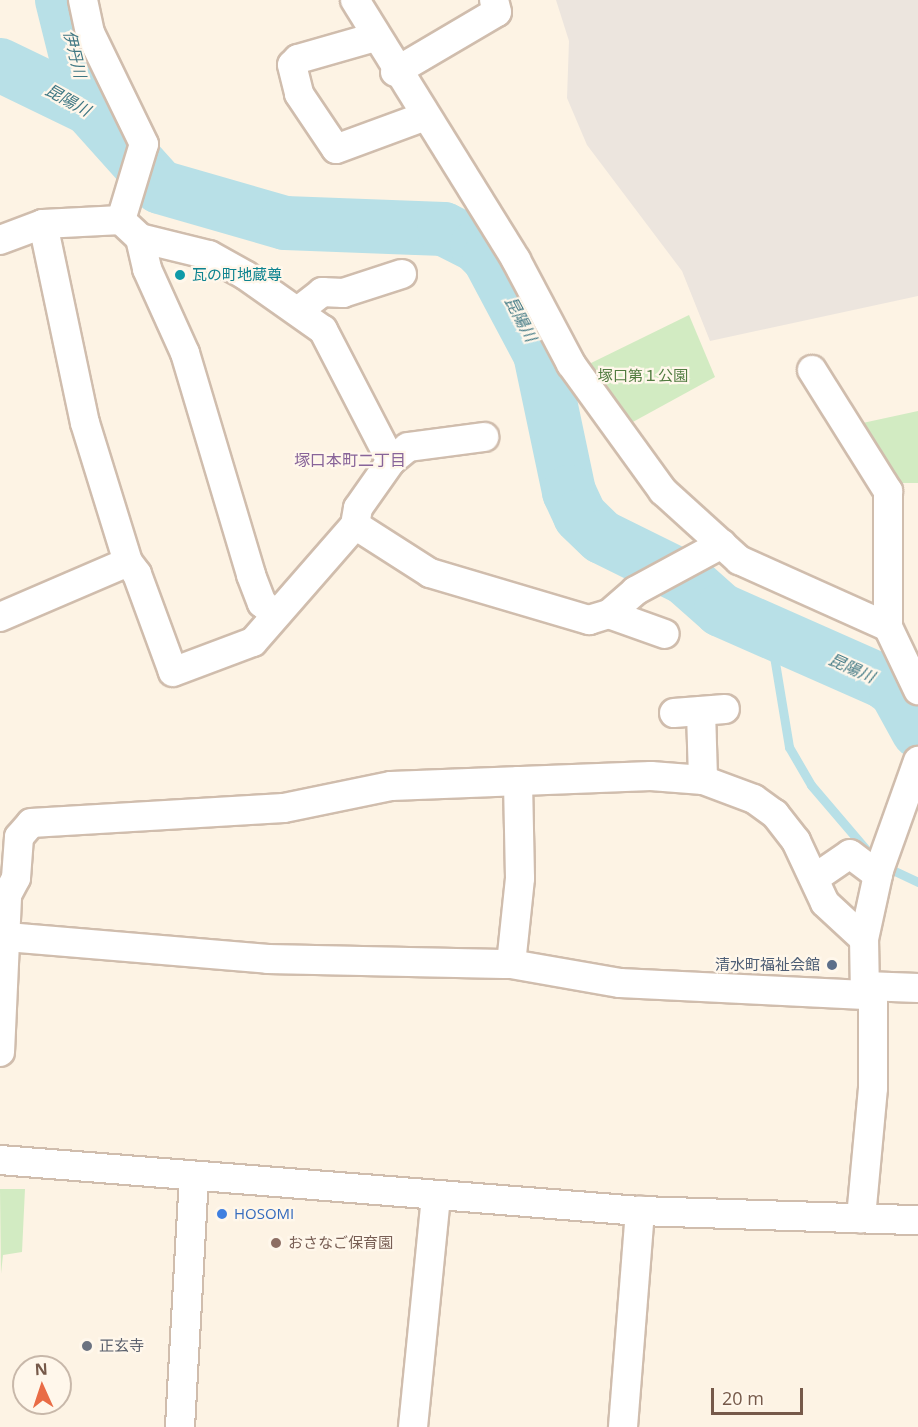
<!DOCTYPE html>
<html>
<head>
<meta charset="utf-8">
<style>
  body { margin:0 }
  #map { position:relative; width:918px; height:1427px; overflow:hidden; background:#fdf3e4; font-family:"Open Sans","Noto Sans JP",sans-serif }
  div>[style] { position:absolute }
  .industrial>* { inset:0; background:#ece5de }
  .green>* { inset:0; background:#d2ebc2 }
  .stream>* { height:9px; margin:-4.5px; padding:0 4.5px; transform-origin:4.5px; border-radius:4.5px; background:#b8e0e7 }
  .river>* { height:54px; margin:-27px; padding:0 27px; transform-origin:27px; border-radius:27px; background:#b8e0e7 }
  .roads { filter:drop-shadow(2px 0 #d0bdad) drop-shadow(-2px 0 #d0bdad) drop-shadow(0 2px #d0bdad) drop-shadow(0 -2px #d0bdad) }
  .minor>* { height:28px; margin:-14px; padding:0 14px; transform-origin:14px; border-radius:14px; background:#fff }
  .dots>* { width:16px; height:16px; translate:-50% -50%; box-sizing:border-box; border:3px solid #fff7eb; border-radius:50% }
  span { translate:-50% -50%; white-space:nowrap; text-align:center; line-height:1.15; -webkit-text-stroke:4.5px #fff7eb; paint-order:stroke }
  .culture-label { font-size:15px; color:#0d838f }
  .left { translate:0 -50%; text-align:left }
  .park-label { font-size:15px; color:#527c41 }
  .service-label { font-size:15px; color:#4e5e75 }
  .right { translate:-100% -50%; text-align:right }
  .shop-label { font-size:15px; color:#366cbe }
  .education-label { font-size:15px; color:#785e54 }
  .worship-label { font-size:15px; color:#5b616d }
  .water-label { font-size:16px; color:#3f7783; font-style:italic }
  .neighbourhood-label { font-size:16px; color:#886499 }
  .north { position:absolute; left:12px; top:1355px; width:60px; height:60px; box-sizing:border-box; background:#fff7eb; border:2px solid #c8b8aa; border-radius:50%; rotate:357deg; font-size:16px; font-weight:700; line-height:24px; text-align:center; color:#765949 }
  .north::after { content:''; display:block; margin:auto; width:21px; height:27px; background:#e96c46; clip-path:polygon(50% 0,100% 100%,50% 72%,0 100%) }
  .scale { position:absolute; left:711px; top:1388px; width:92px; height:27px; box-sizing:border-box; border:3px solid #765949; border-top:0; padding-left:8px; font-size:18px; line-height:21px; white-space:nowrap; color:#765949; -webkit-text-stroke:4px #fff7eb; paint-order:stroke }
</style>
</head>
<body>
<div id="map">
  <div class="industrial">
    <i style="clip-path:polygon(556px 0,918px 0,918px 296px,710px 341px,682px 271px,587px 145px,567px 98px,569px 41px)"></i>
  </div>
  <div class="green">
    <i style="clip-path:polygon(689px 315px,715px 377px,631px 423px,589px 364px)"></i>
    <i style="clip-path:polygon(918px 411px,918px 483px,897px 483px,858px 424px)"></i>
    <i style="clip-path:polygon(0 1189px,25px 1189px,22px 1252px,3px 1255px,1px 1274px)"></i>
  </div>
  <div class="stream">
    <i style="left:770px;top:632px;width:117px;rotate:80.6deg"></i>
    <i style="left:789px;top:747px;width:44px;rotate:59.9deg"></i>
    <i style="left:811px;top:785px;width:89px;rotate:49.5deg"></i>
    <i style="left:884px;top:866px;width:38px;rotate:25deg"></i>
  </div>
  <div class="river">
    <i style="left:62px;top:0;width:111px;rotate:76deg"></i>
    <i style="left:0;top:65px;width:99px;rotate:25.8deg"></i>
    <i style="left:89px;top:108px;width:106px;rotate:48.1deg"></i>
    <i style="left:160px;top:187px;width:130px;rotate:16.1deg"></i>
    <i style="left:285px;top:223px;width:159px;rotate:2.2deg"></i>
    <i style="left:444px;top:229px;width:37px;rotate:27deg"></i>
    <i style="left:477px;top:246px;width:17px;rotate:45deg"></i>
    <i style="left:489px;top:258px;width:109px;rotate:62deg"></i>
    <i style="left:540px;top:354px;width:141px;rotate:78.1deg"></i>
    <i style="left:569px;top:492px;width:26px;rotate:65deg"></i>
    <i style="left:580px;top:516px;width:30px;rotate:44deg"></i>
    <i style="left:602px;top:537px;width:93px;rotate:26.3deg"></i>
    <i style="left:685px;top:578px;width:48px;rotate:41.6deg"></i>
    <i style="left:721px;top:610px;width:178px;rotate:23.8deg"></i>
    <i style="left:884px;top:682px;width:15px;rotate:37deg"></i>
    <i style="left:896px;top:691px;width:46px;rotate:61.2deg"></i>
  </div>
  <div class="roads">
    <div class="minor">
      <i style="left:355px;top:0;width:306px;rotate:58.2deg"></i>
      <i style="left:516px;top:260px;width:118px;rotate:62.1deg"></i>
      <i style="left:571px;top:364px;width:157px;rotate:54.1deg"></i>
      <i style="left:663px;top:491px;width:103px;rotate:42.2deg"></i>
      <i style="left:739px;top:560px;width:163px;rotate:24.2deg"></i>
      <i style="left:375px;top:37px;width:80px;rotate:164.1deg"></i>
      <i style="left:298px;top:59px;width:8px;rotate:135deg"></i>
      <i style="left:292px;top:65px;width:30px;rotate:76deg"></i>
      <i style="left:299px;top:94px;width:66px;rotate:56.1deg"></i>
      <i style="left:336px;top:149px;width:93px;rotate:-20.2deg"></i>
      <i style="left:395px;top:72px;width:118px;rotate:-30.5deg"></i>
      <i style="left:497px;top:12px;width:12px;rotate:-104deg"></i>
      <i style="left:43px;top:224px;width:203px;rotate:78.1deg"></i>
      <i style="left:85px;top:423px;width:145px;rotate:72.8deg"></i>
      <i style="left:128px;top:562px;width:15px;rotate:53deg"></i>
      <i style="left:137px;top:574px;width:104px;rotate:69.8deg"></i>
      <i style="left:173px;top:672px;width:85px;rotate:-20.6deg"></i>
      <i style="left:253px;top:642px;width:155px;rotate:-48.9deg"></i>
      <i style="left:355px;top:525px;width:17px;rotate:-80deg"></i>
      <i style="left:358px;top:508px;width:57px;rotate:-54.9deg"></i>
      <i style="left:391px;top:461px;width:148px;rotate:-117.4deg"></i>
      <i style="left:323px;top:330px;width:95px;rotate:-144.8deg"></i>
      <i style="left:245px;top:275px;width:41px;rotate:-150.9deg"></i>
      <i style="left:209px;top:255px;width:71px;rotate:-166.2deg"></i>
      <i style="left:140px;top:238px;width:26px;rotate:-137deg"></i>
      <i style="left:140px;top:238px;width:32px;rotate:77deg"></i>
      <i style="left:147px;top:269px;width:92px;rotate:65.7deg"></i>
      <i style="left:185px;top:353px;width:232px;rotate:73.4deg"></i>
      <i style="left:251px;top:575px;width:30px;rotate:69deg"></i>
      <i style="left:262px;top:603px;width:18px;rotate:41deg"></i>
      <i style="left:0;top:240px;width:46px;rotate:-20.4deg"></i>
      <i style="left:43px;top:224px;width:78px;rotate:-2.9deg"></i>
      <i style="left:121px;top:220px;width:79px;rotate:-73.2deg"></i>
      <i style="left:144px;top:144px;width:123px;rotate:-115.9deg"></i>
      <i style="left:90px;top:33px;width:34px;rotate:-102deg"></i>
      <i style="left:298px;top:311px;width:31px;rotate:-38deg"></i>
      <i style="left:322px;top:292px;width:21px;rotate:3deg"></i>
      <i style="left:343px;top:293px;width:62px;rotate:-17.9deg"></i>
      <i style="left:812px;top:370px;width:143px;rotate:57.9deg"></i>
      <i style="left:888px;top:491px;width:136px;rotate:90deg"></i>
      <i style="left:888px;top:627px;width:70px;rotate:64.5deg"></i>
      <i style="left:391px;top:461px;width:22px;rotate:-39deg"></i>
      <i style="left:408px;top:447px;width:77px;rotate:-7.5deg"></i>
      <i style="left:355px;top:525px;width:89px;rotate:32.6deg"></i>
      <i style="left:430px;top:573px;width:166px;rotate:16.5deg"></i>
      <i style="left:589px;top:620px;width:21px;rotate:-17deg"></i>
      <i style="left:609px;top:614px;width:35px;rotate:-41deg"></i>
      <i style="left:635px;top:591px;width:99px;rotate:-28.4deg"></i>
      <i style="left:609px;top:614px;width:59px;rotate:19.7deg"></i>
      <i style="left:0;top:617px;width:139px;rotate:-23.3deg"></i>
      <i style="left:701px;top:711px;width:69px;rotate:88.3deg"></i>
      <i style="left:674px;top:713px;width:51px;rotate:-4.5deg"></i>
      <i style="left:815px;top:878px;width:42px;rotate:-34.4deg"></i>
      <i style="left:850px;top:854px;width:35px;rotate:37deg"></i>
      <i style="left:7px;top:937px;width:262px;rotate:4.8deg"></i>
      <i style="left:268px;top:959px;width:243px;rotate:1.2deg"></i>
      <i style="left:511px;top:964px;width:111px;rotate:9.9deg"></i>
      <i style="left:620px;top:983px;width:245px;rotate:2.8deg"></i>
      <i style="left:865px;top:995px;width:10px;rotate:37deg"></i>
      <i style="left:873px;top:1001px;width:87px;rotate:90deg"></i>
      <i style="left:873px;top:1088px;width:131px;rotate:95.3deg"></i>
      <i style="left:511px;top:964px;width:86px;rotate:-84deg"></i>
      <i style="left:520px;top:878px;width:97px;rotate:-91.2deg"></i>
      <i style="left:865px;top:986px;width:53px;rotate:2.2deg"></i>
      <i style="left:865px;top:995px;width:56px;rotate:-91deg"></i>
      <i style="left:864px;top:939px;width:71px;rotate:-77.7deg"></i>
      <i style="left:879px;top:870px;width:116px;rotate:-70.3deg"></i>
      <i style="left:0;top:1052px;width:157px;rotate:-87.4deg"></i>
      <i style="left:7px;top:895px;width:19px;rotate:-62deg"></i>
      <i style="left:16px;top:878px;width:41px;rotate:-85.8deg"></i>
      <i style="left:19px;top:837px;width:18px;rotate:-49deg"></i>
      <i style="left:31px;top:823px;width:253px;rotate:-3.4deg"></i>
      <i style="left:284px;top:808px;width:109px;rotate:-11.6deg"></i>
      <i style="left:391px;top:786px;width:260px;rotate:-2.2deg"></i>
      <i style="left:651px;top:776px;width:52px;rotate:4.4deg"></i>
      <i style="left:703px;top:780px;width:54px;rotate:20.4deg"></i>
      <i style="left:754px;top:799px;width:26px;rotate:36deg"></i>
      <i style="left:775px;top:814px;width:34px;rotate:52deg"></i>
      <i style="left:796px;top:841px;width:68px;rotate:64.9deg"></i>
      <i style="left:825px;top:903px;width:53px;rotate:42.7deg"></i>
      <i style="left:0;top:1160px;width:642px;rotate:4.56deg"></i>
      <i style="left:640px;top:1211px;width:278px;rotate:1.9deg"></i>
      <i style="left:180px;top:1427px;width:251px;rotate:-86.8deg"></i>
      <i style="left:413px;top:1427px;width:230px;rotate:-84.3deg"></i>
      <i style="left:623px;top:1427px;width:217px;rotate:-85.5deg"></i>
    </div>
  </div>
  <div class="dots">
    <i style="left:180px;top:275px;background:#0f9aa8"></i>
    <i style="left:832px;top:965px;background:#5c6f8a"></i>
    <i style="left:222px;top:1214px;background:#3f7fe0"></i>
    <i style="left:276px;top:1243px;background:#8d6e63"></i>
    <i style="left:87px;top:1346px;background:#6b7280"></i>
  </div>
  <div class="culture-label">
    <span class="left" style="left:192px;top:275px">瓦の町地蔵尊</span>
  </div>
  <div class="park-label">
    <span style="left:643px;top:376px">塚口第１公園</span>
  </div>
  <div class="service-label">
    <span class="right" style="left:820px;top:965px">清水町福祉会館</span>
  </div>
  <div class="shop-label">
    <span class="left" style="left:234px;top:1214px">HOSOMI</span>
  </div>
  <div class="education-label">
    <span class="left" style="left:288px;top:1243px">おさなご保育園</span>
  </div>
  <div class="worship-label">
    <span class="left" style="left:99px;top:1346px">正玄寺</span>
  </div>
  <div class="water-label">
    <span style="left:75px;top:54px;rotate:76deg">伊丹川</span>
    <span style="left:68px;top:100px;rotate:29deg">昆陽川</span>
    <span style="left:521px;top:319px;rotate:62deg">昆陽川</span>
    <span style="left:852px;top:668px;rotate:24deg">昆陽川</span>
  </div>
  <div class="neighbourhood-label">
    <span style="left:350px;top:460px">塚口本町二丁目</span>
  </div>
  <div class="north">N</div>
  <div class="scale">20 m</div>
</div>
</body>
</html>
